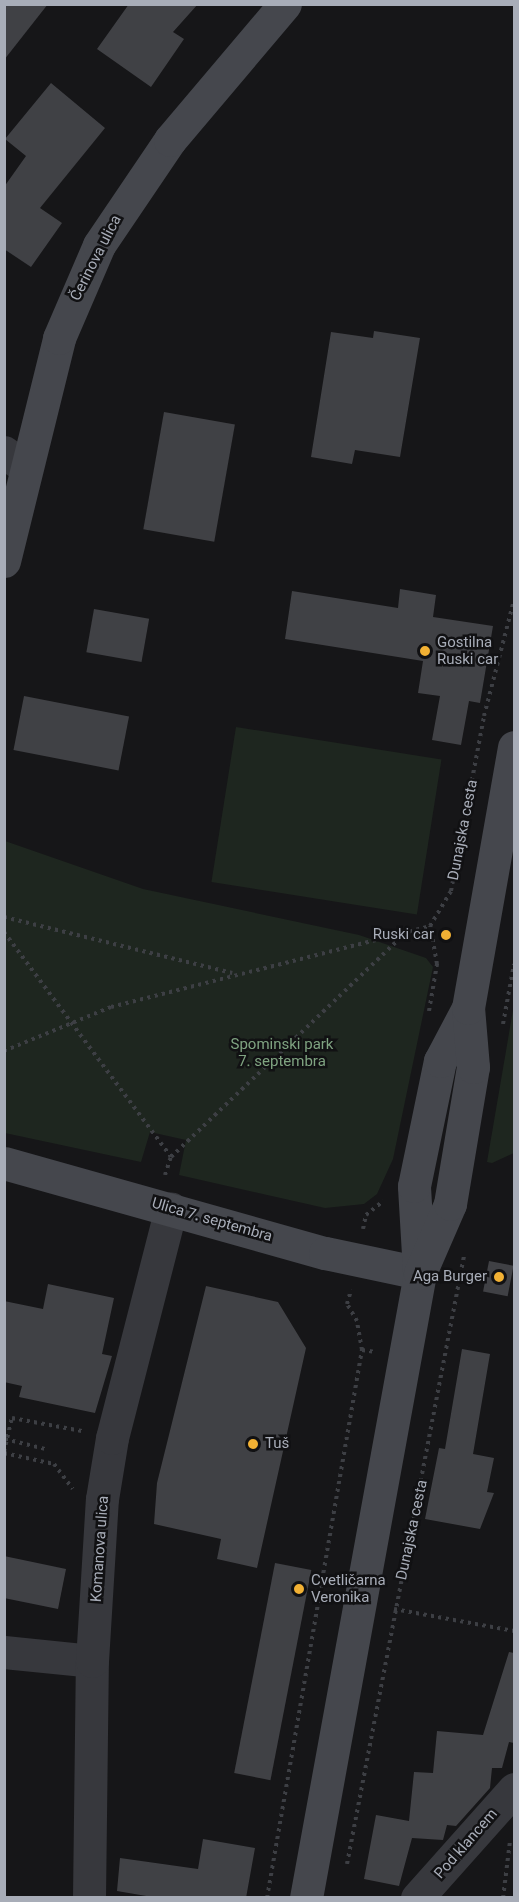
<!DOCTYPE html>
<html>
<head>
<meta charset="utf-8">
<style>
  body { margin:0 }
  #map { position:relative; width:519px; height:1902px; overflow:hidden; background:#161618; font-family:Roboto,sans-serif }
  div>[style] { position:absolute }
  .green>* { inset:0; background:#1e261f; transform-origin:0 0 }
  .building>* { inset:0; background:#404145; transform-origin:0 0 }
  .path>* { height:4px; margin-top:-2px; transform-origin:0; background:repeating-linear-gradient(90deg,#3d3f44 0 3px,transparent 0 7.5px) }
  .street>* { height:33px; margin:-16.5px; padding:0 16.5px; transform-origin:16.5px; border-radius:16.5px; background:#37383d }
  .secondary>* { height:33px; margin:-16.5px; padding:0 16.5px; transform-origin:16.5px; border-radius:16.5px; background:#45474d }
  .dots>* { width:16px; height:16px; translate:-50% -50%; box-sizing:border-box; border:3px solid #111113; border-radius:50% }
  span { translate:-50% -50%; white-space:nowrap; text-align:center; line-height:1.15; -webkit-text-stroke:5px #111113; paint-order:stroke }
  .street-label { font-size:15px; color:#a8adb8 }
  .poi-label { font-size:15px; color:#a8adb8 }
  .left { translate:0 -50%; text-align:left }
  .right { translate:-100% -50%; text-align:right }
  .park-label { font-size:15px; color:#7fa381 }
  .frame { position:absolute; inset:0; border:6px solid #a8adb8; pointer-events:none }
</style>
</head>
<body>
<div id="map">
  <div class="green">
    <i style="left:236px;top:727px;width:208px;height:157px;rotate:9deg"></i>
    <i style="clip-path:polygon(5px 841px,143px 889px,359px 935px,426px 958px,433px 967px,393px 1159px,377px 1194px,364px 1204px,325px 1208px,179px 1175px,186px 1140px,150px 1132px,141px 1162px,5px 1133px)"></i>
    <i style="clip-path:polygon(514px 1004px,514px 1153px,492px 1163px,487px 1162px)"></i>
  </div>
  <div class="building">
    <i style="clip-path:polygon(4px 4px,48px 4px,4px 60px)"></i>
    <i style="clip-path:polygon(129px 4px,198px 4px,173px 32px,184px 39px,151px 87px,97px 49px)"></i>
    <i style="clip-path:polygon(51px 83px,105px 128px,40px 208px,62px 223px,31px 267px,4px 249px,4px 187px,26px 156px,5px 139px)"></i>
    <i style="clip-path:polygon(374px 331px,420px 338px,400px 457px,355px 450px,352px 464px,311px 457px,331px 332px,373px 338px)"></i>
    <i style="left:164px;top:412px;width:72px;height:119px;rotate:10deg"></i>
    <i style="clip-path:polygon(400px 589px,436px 595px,433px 617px,493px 626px,480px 703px,469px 701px,461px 745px,432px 740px,440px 696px,418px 693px,423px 661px,285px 639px,292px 591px,398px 608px)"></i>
    <i style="left:94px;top:609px;width:56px;height:44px;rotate:10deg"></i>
    <i style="left:24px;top:696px;width:107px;height:55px;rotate:11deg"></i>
    <i style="left:489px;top:1261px;width:25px;height:31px;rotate:11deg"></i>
    <i style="clip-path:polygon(48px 1284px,114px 1298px,102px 1354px,112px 1356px,95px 1413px,19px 1397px,22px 1386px,4px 1382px,4px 1301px,43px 1309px)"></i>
    <i style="clip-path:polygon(206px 1286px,278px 1302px,306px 1348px,257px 1568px,217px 1559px,221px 1539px,154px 1524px,157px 1483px)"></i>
    <i style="clip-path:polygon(462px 1349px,490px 1354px,473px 1454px,494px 1458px,487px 1492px,494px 1493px,480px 1529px,425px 1519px,439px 1448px,445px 1449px)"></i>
    <i style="clip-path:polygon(4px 1556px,66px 1569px,58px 1609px,4px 1598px)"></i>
    <i style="left:275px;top:1563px;width:37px;height:214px;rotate:11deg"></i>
    <i style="clip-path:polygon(509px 1652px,514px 1653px,514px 1743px,509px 1742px,502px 1768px,492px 1768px,490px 1788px,456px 1826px,447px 1825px,443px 1840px,412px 1838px,399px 1886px,364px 1879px,376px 1815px,409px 1821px,414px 1772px,433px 1773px,437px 1731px,483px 1735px)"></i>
    <i style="clip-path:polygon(203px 1839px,255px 1848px,246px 1898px,158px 1898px,117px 1891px,120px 1858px,198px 1869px)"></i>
  </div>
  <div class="path">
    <i style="left:4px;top:917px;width:235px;rotate:13.8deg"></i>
    <i style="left:4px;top:932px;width:280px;rotate:53.4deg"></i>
    <i style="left:429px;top:1011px;width:48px;rotate:-80.3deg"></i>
    <i style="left:437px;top:964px;width:39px;rotate:-100deg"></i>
    <i style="left:430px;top:926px;width:41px;rotate:-59deg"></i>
    <i style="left:451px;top:891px;width:178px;rotate:-79.3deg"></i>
    <i style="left:484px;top:716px;width:120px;rotate:-75.5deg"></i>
    <i style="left:503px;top:1024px;width:61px;rotate:-79.6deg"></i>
    <i style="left:4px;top:1051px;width:116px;rotate:-22.4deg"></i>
    <i style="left:111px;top:1007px;width:329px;rotate:-14.2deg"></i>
    <i style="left:165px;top:1175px;width:19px;rotate:-72deg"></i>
    <i style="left:171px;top:1157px;width:318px;rotate:-43.7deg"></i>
    <i style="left:363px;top:1229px;width:14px;rotate:-78deg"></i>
    <i style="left:366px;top:1215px;width:22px;rotate:-39deg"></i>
    <i style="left:362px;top:1350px;width:14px;rotate:8deg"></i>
    <i style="left:5px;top:1439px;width:41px;rotate:14deg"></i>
    <i style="left:4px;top:1452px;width:35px;rotate:-77deg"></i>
    <i style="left:12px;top:1418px;width:71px;rotate:10.5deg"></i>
    <i style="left:4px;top:1453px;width:51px;rotate:12.4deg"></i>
    <i style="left:54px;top:1464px;width:31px;rotate:53deg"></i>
    <i style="left:394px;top:1609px;width:122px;rotate:10.4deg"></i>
    <i style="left:347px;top:1864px;width:619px;rotate:-79.11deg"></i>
    <i style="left:267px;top:1898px;width:556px;rotate:-80.17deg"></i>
    <i style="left:362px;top:1350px;width:29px;rotate:-100deg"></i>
    <i style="left:357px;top:1321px;width:20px;rotate:-120deg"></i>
    <i style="left:347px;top:1304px;width:15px;rotate:-74deg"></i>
    <i style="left:503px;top:1898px;width:57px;rotate:-83deg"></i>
  </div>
  <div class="street">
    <i style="left:4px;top:452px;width:27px;rotate:36deg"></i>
    <i style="left:4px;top:1652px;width:88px;rotate:5.8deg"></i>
    <i style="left:89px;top:1898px;width:237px;rotate:-89.3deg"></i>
    <i style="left:92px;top:1661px;width:162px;rotate:-86.5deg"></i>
    <i style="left:102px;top:1499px;width:62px;rotate:-80.7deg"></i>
    <i style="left:112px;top:1438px;width:237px;rotate:-75.6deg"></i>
    <i style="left:417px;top:1898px;width:146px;rotate:-48.3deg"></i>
  </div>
  <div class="secondary">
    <i style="left:4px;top:561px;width:230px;rotate:-76.1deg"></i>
    <i style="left:59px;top:338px;width:101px;rotate:-66.7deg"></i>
    <i style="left:99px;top:245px;width:127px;rotate:-55.9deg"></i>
    <i style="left:170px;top:140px;width:178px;rotate:-49.8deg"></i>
    <i style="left:4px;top:1163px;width:333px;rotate:15.7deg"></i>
    <i style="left:325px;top:1253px;width:97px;rotate:11.9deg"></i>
    <i style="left:419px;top:1271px;width:85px;rotate:-93.4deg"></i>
    <i style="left:414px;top:1186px;width:128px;rotate:-78.3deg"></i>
    <i style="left:440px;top:1061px;width:60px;rotate:-62.2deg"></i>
    <i style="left:306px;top:1898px;width:635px;rotate:-79.66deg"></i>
    <i style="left:420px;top:1273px;width:75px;rotate:-66.5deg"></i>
    <i style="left:450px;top:1204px;width:139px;rotate:-80.5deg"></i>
    <i style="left:473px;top:1067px;width:59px;rotate:-94.8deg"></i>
    <i style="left:468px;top:1008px;width:265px;rotate:-80deg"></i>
  </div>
  <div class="dots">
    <i style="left:425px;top:651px;background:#f2b134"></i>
    <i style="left:446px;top:935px;background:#f2b134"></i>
    <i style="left:499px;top:1277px;background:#f2b134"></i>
    <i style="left:253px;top:1444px;background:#f2b134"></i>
    <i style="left:299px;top:1589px;background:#f2b134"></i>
  </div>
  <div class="street-label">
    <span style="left:96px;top:258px;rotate:-63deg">Čerinova ulica</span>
    <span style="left:463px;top:830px;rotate:-79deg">Dunajska cesta</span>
    <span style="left:212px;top:1220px;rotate:16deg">Ulica 7. septembra</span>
    <span style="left:412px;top:1530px;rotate:-78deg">Dunajska cesta</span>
    <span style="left:100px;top:1549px;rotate:-86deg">Komanova ulica</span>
    <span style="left:466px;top:1844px;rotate:-49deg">Pod klancem</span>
  </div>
  <div class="poi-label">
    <span class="left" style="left:437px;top:651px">Gostilna<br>Ruski car</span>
    <span class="right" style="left:434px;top:935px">Ruski car</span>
    <span class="right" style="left:487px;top:1277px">Aga Burger</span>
    <span class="left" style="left:265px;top:1444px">Tuš</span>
    <span class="left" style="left:311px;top:1589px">Cvetličarna<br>Veronika</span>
  </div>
  <div class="park-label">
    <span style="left:282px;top:1053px">Spominski park<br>7. septembra</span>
  </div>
  <div class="frame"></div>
</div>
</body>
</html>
